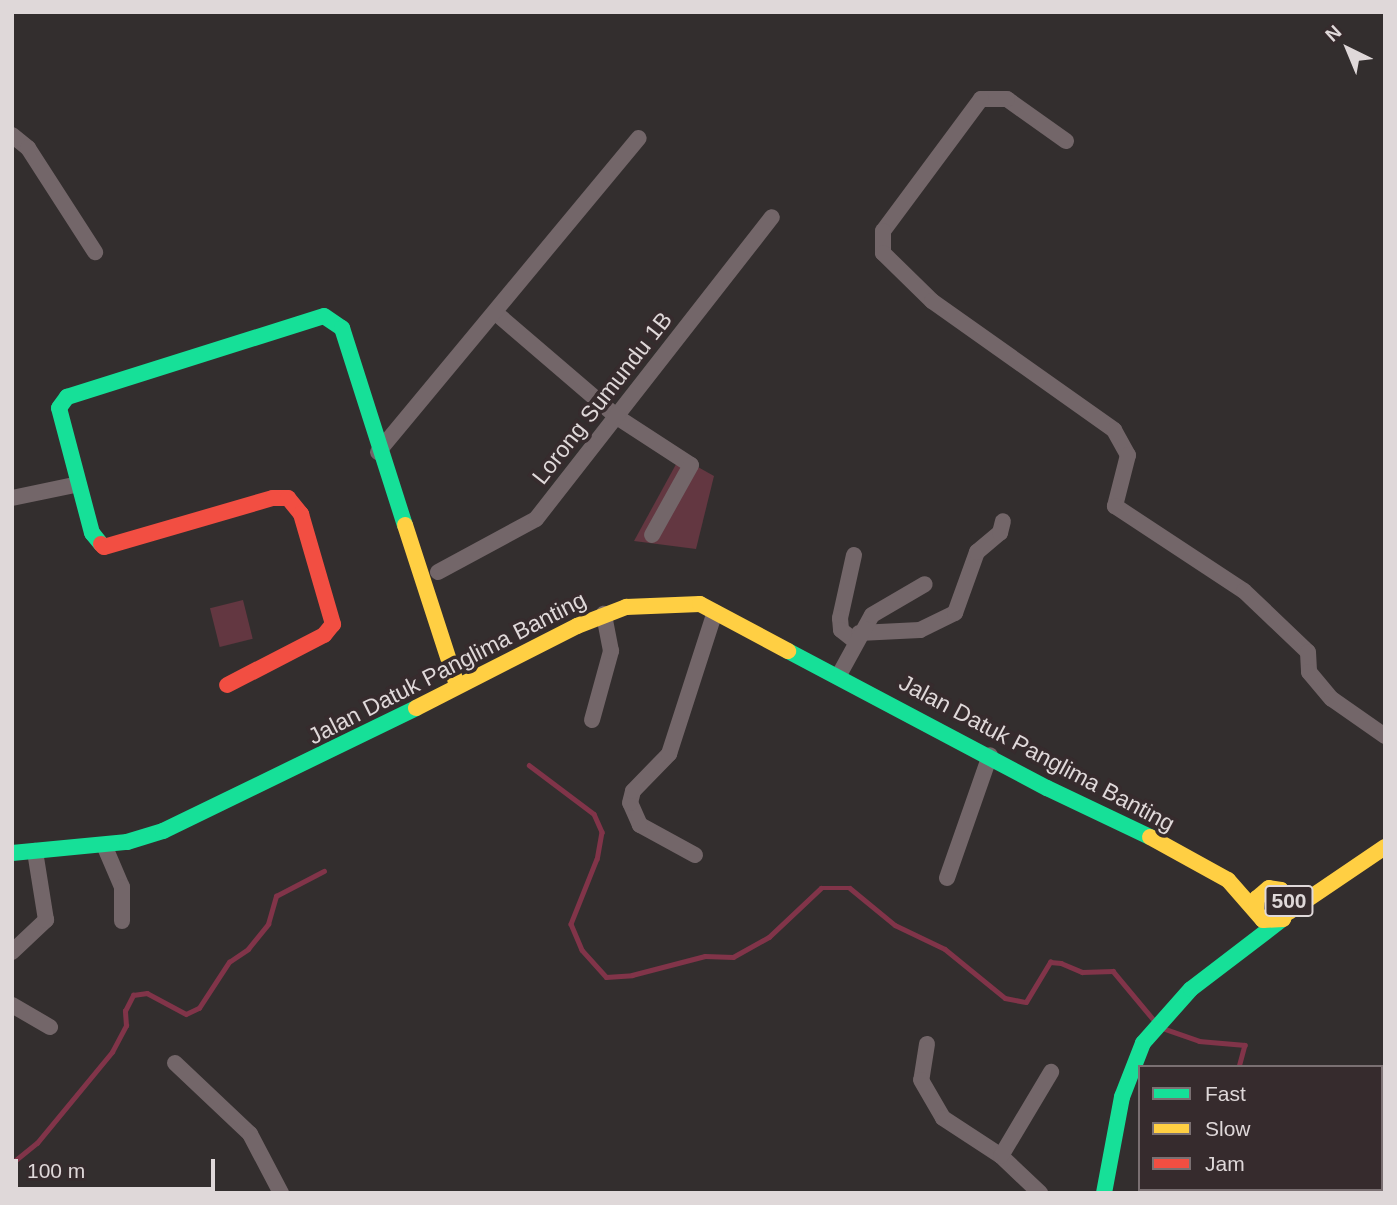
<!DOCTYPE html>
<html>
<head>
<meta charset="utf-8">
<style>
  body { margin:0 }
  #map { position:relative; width:1397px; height:1205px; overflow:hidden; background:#332e2e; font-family:Arial,sans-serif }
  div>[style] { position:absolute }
  .green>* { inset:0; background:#633741; transform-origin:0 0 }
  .stream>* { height:4.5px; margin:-2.25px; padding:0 2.25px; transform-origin:2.25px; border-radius:2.25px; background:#813449 }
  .street>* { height:16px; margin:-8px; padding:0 8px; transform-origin:8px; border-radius:8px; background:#736669 }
  .fast>* { height:16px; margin:-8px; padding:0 8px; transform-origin:8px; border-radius:8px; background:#16e098 }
  .slow>* { height:16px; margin:-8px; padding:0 8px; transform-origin:8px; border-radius:8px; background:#ffcf43 }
  .jam>* { height:16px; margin:-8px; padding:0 8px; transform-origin:8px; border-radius:8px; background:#f24e42 }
  span { translate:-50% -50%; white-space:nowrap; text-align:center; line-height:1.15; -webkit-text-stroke:7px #362b2d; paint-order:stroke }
  .shield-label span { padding:2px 5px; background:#362b2d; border:2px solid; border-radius:5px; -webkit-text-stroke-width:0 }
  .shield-label { font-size:21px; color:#dfd8d9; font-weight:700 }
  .street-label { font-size:23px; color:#dfd8d9 }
  .frame { position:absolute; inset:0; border:14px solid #dfd8d9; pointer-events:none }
  .legend { position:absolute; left:1138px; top:1065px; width:245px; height:126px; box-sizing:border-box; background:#362b2d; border:2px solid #7a7072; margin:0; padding:9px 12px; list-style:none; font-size:21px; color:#dfd8d9 }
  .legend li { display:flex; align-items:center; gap:14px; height:35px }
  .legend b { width:35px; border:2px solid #7a7072 }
  .north { position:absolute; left:1313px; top:14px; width:70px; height:70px; -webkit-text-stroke:5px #362b2d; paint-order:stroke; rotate:317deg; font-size:19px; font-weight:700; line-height:28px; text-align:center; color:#dfd8d9 }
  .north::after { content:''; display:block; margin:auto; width:24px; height:32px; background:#dfd8d9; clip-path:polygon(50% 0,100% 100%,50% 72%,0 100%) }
  .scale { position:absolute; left:14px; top:1159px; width:201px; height:32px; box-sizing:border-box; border:4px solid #dfd8d9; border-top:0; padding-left:9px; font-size:21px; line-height:24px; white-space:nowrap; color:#dfd8d9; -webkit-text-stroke:5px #362b2d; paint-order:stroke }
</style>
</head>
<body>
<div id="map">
  <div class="green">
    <i style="clip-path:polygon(680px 457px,714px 476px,696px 549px,634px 541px)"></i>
    <i style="left:243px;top:600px;width:40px;height:34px;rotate:76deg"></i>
  </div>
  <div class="stream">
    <i style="left:529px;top:765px;width:81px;rotate:37deg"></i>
    <i style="left:594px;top:814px;width:20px;rotate:66deg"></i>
    <i style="left:602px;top:832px;width:27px;rotate:100deg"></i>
    <i style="left:597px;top:859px;width:70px;rotate:111.8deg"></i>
    <i style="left:571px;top:924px;width:28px;rotate:67deg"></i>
    <i style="left:582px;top:950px;width:36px;rotate:48deg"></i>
    <i style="left:606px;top:977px;width:26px;rotate:-4deg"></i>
    <i style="left:632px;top:975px;width:75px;rotate:-14.6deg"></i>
    <i style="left:705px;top:956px;width:28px;rotate:2deg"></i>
    <i style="left:733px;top:957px;width:41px;rotate:-29.1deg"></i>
    <i style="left:769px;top:937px;width:71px;rotate:-43.3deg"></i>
    <i style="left:821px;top:888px;width:29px"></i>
    <i style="left:850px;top:888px;width:58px;rotate:39.4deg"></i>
    <i style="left:895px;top:925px;width:55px;rotate:25.6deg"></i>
    <i style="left:945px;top:949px;width:77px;rotate:39.2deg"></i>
    <i style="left:1005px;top:998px;width:21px;rotate:11deg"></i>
    <i style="left:1026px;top:1002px;width:47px;rotate:-59deg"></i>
    <i style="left:1050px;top:962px;width:11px;rotate:5deg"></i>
    <i style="left:1061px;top:963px;width:23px;rotate:23deg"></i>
    <i style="left:1082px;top:972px;width:31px;rotate:-2deg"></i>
    <i style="left:1113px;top:971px;width:62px;rotate:50.2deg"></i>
    <i style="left:1165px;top:1029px;width:36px;rotate:19deg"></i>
    <i style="left:1199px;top:1041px;width:46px;rotate:5deg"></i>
    <i style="left:1245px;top:1045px;width:23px;rotate:105deg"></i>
    <i style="left:1381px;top:1156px;width:4px;rotate:14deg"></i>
    <i style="left:12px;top:1163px;width:32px;rotate:-39deg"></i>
    <i style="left:37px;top:1143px;width:118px;rotate:-50.5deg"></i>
    <i style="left:112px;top:1052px;width:30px;rotate:-62deg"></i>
    <i style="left:126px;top:1026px;width:15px;rotate:-94deg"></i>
    <i style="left:125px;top:1011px;width:18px;rotate:-63deg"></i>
    <i style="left:133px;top:995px;width:14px;rotate:-8deg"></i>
    <i style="left:147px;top:993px;width:44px;rotate:28.3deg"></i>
    <i style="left:186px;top:1014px;width:14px;rotate:-25deg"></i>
    <i style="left:199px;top:1008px;width:55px;rotate:-56.9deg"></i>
    <i style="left:229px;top:962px;width:23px;rotate:-34deg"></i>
    <i style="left:248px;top:949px;width:32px;rotate:-51deg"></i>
    <i style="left:268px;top:924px;width:29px;rotate:-74deg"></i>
    <i style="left:276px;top:896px;width:54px;rotate:-27.5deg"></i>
    <i style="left:1264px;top:1189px;width:4px;rotate:76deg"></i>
    <i style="left:1349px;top:1193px;width:4px;rotate:-76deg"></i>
  </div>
  <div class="street">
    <i style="left:12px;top:135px;width:21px;rotate:39deg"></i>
    <i style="left:28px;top:148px;width:124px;rotate:57.2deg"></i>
    <i style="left:1066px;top:141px;width:72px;rotate:-144.6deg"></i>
    <i style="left:1007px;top:99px;width:26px;rotate:180deg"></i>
    <i style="left:981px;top:99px;width:164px;rotate:126.6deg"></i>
    <i style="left:883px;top:231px;width:22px;rotate:90deg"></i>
    <i style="left:883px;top:253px;width:69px;rotate:44.4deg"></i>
    <i style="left:932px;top:301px;width:223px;rotate:35.3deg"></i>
    <i style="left:1114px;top:430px;width:29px;rotate:61deg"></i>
    <i style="left:1128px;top:455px;width:53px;rotate:104.3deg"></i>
    <i style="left:1115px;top:506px;width:154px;rotate:33.4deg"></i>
    <i style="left:1244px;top:591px;width:88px;rotate:43.6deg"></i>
    <i style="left:1308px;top:652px;width:20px;rotate:87deg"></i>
    <i style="left:1309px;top:672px;width:35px;rotate:50deg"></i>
    <i style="left:1332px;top:699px;width:65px;rotate:34.9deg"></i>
    <i style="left:497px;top:314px;width:158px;rotate:40.6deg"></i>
    <i style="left:617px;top:417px;width:88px;rotate:33deg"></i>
    <i style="left:691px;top:465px;width:80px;rotate:119.1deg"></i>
    <i style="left:378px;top:452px;width:408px;rotate:-50.3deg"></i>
    <i style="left:12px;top:498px;width:68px;rotate:-11.8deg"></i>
    <i style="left:854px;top:555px;width:65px;rotate:102.5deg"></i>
    <i style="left:840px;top:618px;width:12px;rotate:85deg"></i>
    <i style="left:841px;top:630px;width:18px;rotate:38deg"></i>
    <i style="left:438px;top:572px;width:111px;rotate:-28.4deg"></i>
    <i style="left:536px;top:519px;width:383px;rotate:-52deg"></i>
    <i style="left:859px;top:633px;width:61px;rotate:-2.8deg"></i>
    <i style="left:920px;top:630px;width:39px;rotate:-26deg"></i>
    <i style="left:955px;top:613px;width:65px;rotate:-70.2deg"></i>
    <i style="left:977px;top:552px;width:30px;rotate:-40deg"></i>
    <i style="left:1000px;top:533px;width:12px;rotate:-76deg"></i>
    <i style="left:839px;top:675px;width:68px;rotate:-61.2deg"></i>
    <i style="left:872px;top:615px;width:61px;rotate:-30.3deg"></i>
    <i style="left:592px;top:720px;width:72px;rotate:-74.6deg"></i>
    <i style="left:611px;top:651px;width:38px;rotate:-101deg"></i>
    <i style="left:104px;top:845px;width:46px;rotate:66.8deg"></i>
    <i style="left:122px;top:887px;width:34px;rotate:90deg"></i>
    <i style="left:695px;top:855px;width:63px;rotate:-151.4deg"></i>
    <i style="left:640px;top:825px;width:24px;rotate:-114deg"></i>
    <i style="left:630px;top:803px;width:12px;rotate:-76deg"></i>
    <i style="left:633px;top:791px;width:52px;rotate:-45.8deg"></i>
    <i style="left:669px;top:754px;width:149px;rotate:-72.1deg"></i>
    <i style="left:947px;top:878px;width:130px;rotate:-70.7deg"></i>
    <i style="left:12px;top:952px;width:47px;rotate:-43.3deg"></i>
    <i style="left:46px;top:920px;width:70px;rotate:-99.1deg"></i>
    <i style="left:12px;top:1005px;width:44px;rotate:30.1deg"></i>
    <i style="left:927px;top:1044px;width:36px;rotate:99deg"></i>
    <i style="left:921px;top:1080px;width:44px;rotate:59.9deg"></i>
    <i style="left:943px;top:1118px;width:69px;rotate:33.2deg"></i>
    <i style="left:1001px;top:1156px;width:54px;rotate:43.5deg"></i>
    <i style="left:175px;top:1063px;width:103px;rotate:43.4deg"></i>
    <i style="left:250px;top:1134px;width:67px;rotate:62.3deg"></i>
    <i style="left:1381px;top:1127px;width:4px;rotate:-27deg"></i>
    <i style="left:1001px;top:1156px;width:98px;rotate:-59.2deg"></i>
  </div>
  <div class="fast">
    <i style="left:101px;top:544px;width:14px;rotate:-129deg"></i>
    <i style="left:92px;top:533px;width:129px;rotate:-104.8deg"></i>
    <i style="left:59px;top:408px;width:14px;rotate:-54deg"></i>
    <i style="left:67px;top:397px;width:269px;rotate:-17.5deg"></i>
    <i style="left:324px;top:316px;width:22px;rotate:34deg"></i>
    <i style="left:342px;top:328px;width:207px;rotate:72.3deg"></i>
    <i style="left:788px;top:651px;width:293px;rotate:27.9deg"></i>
    <i style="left:1047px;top:788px;width:114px;rotate:25.4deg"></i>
    <i style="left:12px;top:853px;width:116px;rotate:-5.5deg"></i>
    <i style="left:127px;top:842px;width:38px;rotate:-17deg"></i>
    <i style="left:163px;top:831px;width:281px;rotate:-25.9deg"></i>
    <i style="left:1104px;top:1193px;width:98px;rotate:-79.4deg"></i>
    <i style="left:1122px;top:1097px;width:58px;rotate:-68.7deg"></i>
    <i style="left:1143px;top:1043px;width:72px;rotate:-48.4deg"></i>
    <i style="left:1191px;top:989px;width:112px;rotate:-37.4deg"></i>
  </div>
  <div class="slow">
    <i style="left:405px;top:525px;width:168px;rotate:72deg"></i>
    <i style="left:416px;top:708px;width:181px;rotate:-27deg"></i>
    <i style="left:577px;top:626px;width:53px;rotate:-21.2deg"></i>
    <i style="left:626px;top:607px;width:74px;rotate:-2.3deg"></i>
    <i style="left:700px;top:604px;width:100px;rotate:28.1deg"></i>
    <i style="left:1150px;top:837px;width:89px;rotate:28.9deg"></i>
    <i style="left:1228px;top:880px;width:53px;rotate:48.8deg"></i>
    <i style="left:1263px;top:920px;width:20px;rotate:-3deg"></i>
    <i style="left:1283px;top:919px;width:18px;rotate:-68deg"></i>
    <i style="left:1290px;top:902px;width:15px;rotate:-127deg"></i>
    <i style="left:1281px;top:890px;width:12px;rotate:-171deg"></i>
    <i style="left:1269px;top:888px;width:16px;rotate:140deg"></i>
    <i style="left:1257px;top:898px;width:11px;rotate:95deg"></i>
    <i style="left:1289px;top:912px;width:116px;rotate:-34.1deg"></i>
  </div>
  <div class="jam">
    <i style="left:101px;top:544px;width:4px;rotate:45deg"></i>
    <i style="left:104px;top:547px;width:176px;rotate:-16.2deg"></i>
    <i style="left:273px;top:498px;width:15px"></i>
    <i style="left:288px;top:498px;width:21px;rotate:51deg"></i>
    <i style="left:301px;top:514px;width:115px;rotate:73.8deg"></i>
    <i style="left:333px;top:624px;width:14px;rotate:129deg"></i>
    <i style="left:324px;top:635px;width:109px;rotate:152.7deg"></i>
  </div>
  <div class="shield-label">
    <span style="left:1289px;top:901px">500</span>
  </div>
  <div class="street-label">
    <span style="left:602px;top:398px;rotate:-52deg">Lorong Sumundu 1B</span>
    <span style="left:447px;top:668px;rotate:-27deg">Jalan Datuk Panglima Banting</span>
    <span style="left:1037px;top:753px;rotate:28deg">Jalan Datuk Panglima Banting</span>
  </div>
  <div class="frame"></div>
  <ul class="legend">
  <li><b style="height:9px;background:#16e098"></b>Fast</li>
  <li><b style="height:9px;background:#ffcf43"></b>Slow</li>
  <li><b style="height:9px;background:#f24e42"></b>Jam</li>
  </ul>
  <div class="north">N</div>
  <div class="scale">100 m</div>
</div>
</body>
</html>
